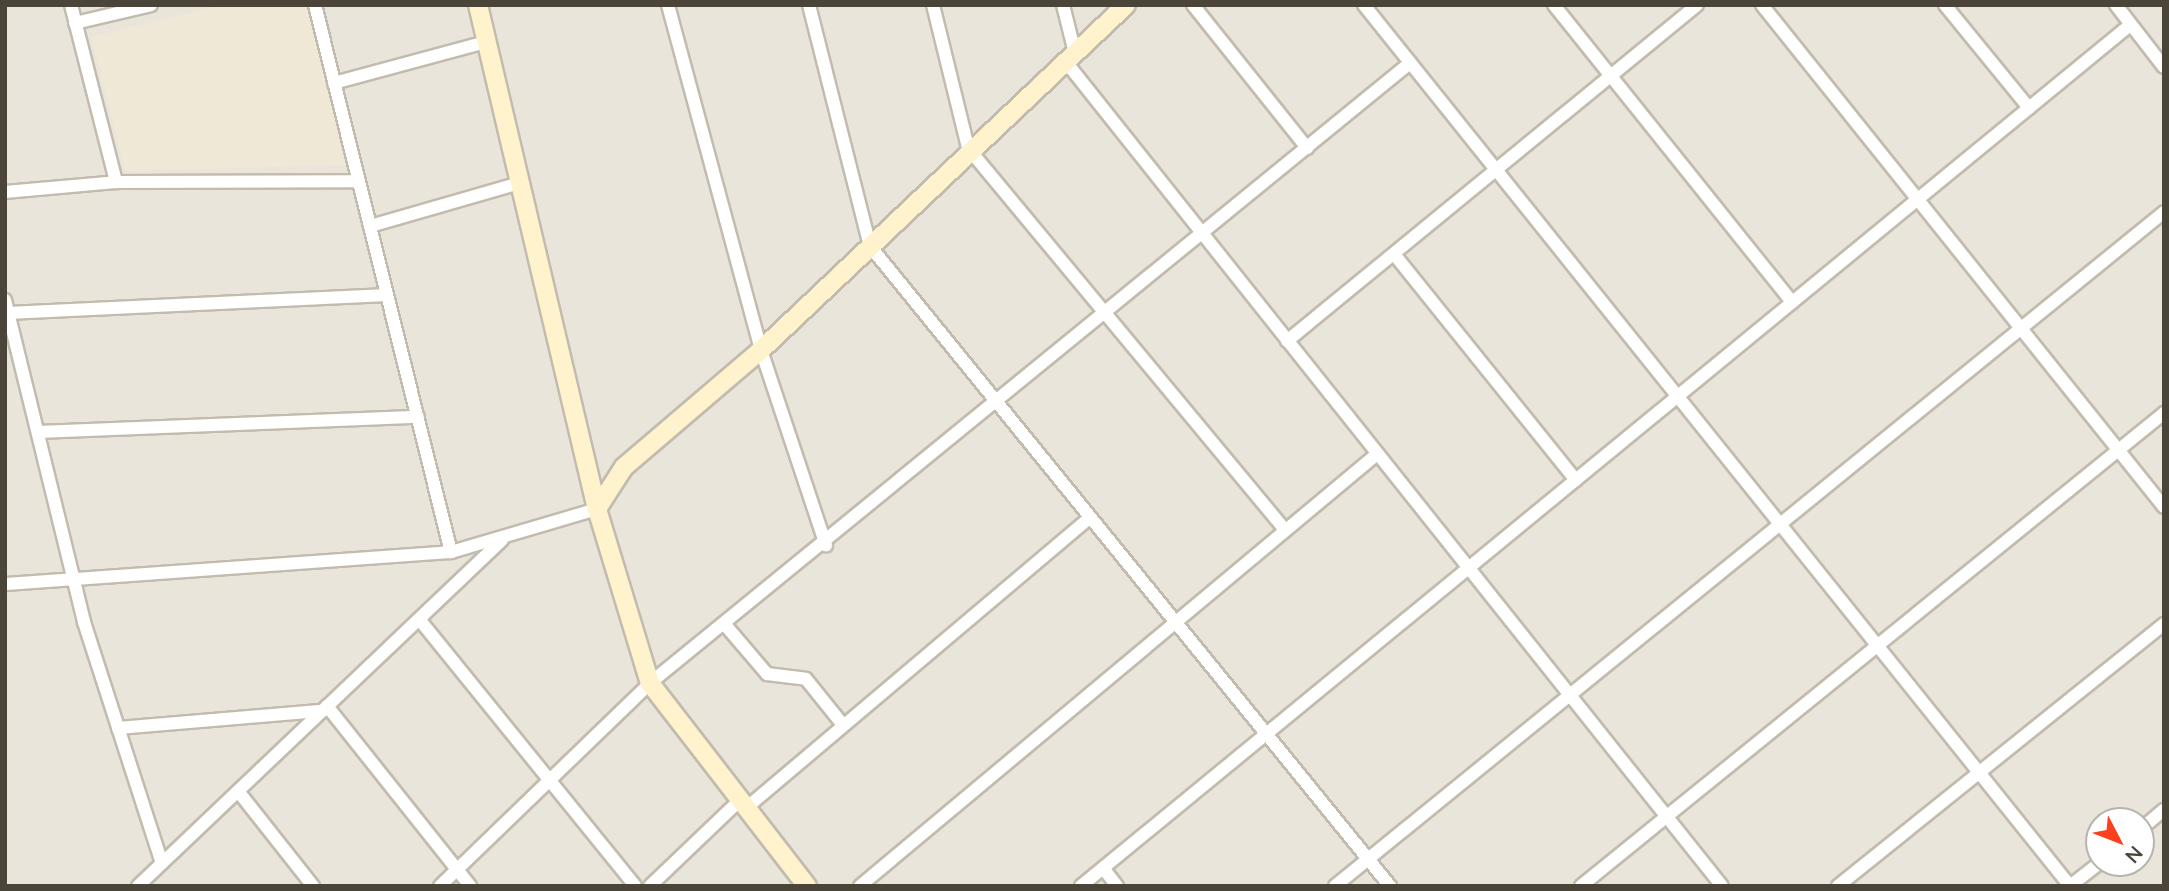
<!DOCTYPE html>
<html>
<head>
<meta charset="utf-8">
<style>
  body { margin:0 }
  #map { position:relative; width:2169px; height:891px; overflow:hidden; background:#f6f3ec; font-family:Lato,sans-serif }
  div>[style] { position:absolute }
  .residential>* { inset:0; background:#eae5da }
  .education>* { inset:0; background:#efe8d6 }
  .roads { filter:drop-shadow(2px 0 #c2bbae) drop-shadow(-2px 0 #c2bbae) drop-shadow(0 2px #c2bbae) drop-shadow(0 -2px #c2bbae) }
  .street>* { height:12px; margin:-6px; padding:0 6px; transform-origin:6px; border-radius:6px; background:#fff }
  .secondary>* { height:18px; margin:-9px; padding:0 9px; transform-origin:9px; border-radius:9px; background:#fff3cd }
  span { translate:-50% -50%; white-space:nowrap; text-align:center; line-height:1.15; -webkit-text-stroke:7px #fff; paint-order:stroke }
  .frame { position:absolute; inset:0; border:7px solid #4b4439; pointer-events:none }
  .north { position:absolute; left:2085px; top:807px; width:70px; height:70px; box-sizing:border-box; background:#fff; border:2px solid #b7b4b0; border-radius:50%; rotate:132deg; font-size:19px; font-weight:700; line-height:28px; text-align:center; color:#4b4439 }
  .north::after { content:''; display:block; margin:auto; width:24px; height:32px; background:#fc3f1d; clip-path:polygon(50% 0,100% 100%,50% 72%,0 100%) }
</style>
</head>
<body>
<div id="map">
  <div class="residential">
    <i style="clip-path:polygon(evenodd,5px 5px,2164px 5px,2164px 886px,5px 886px,5px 5px,2099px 821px,2141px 821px,2141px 863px,2099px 863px,2099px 821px)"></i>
  </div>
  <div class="education">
    <i style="clip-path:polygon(221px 5px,309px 5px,347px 165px,125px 171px,91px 37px)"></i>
  </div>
  <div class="roads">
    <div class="street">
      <i style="left:71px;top:5px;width:183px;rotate:75.7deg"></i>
      <i style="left:315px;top:5px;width:564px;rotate:76.04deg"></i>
      <i style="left:668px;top:5px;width:357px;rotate:74.9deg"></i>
      <i style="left:761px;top:350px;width:206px;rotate:71.6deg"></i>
      <i style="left:809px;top:5px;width:249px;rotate:75.8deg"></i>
      <i style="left:870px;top:246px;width:825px;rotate:50.91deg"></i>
      <i style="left:933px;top:5px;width:147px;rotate:76.2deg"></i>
      <i style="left:968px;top:148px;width:496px;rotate:50.3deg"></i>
      <i style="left:1063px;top:5px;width:49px;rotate:76deg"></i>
      <i style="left:1193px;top:5px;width:183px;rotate:51.4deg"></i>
      <i style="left:1364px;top:5px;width:1129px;rotate:51.29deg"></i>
      <i style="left:1554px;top:5px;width:381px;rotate:51.3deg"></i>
      <i style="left:1762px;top:5px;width:643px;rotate:51.31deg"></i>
      <i style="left:1945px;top:5px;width:133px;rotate:50.8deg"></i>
      <i style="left:2116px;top:5px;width:78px;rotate:52.3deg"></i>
      <i style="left:75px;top:23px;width:78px;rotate:-13.3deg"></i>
      <i style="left:1066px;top:62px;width:1053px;rotate:51.48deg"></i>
      <i style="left:334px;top:83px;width:157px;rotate:-15.1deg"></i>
      <i style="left:5px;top:192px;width:111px;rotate:-5.1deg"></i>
      <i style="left:116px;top:182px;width:243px;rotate:-0.2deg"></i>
      <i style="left:370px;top:226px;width:156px;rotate:-16deg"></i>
      <i style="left:1394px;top:254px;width:290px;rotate:51.2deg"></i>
      <i style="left:5px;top:300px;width:332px;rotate:76.2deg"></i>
      <i style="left:84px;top:622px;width:253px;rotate:72.1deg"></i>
      <i style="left:8px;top:313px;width:379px;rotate:-2.7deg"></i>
      <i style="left:1287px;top:341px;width:530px;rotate:-39.34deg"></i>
      <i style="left:38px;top:432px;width:380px;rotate:-2.3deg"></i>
      <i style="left:5px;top:584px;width:447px;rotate:-4.1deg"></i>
      <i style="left:451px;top:552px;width:152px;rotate:-16.4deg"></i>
      <i style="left:419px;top:619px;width:343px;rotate:51deg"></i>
      <i style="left:727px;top:627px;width:62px;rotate:49.6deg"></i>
      <i style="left:767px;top:674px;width:39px;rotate:7deg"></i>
      <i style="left:806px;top:679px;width:59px;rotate:51.2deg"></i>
      <i style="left:327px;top:706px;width:230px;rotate:51.5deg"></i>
      <i style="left:118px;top:728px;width:205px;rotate:-4.8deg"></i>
      <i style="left:238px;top:791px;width:121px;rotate:51.7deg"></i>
      <i style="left:745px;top:809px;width:452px;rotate:-40.2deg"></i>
      <i style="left:2141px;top:829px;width:30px;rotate:-40deg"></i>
      <i style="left:1103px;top:868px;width:23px;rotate:52deg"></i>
      <i style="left:138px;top:886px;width:502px;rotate:-43.55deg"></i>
      <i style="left:440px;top:886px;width:292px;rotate:-44deg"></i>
      <i style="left:650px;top:683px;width:981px;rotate:-39.21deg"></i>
      <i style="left:650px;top:886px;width:123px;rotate:-43.7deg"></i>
      <i style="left:860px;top:886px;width:674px;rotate:-39.88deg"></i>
      <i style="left:1081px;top:886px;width:1357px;rotate:-39.38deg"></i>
      <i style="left:1335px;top:886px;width:1068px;rotate:-39.11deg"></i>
      <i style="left:1581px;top:886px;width:751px;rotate:-39.05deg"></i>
      <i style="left:1838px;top:886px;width:418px;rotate:-38.8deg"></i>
      <i style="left:2070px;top:886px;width:37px;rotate:-38deg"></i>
    </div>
    <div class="secondary">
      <i style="left:478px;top:5px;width:518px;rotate:76.72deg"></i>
      <i style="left:597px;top:509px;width:182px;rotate:73.1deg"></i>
      <i style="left:650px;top:683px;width:257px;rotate:52.3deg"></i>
      <i style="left:597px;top:509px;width:50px;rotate:-57.3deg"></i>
      <i style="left:624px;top:467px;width:180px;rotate:-40.5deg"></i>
      <i style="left:761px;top:350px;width:502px;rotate:-43.39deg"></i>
    </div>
  </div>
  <div class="frame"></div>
  <div class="north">N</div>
</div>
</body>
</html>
